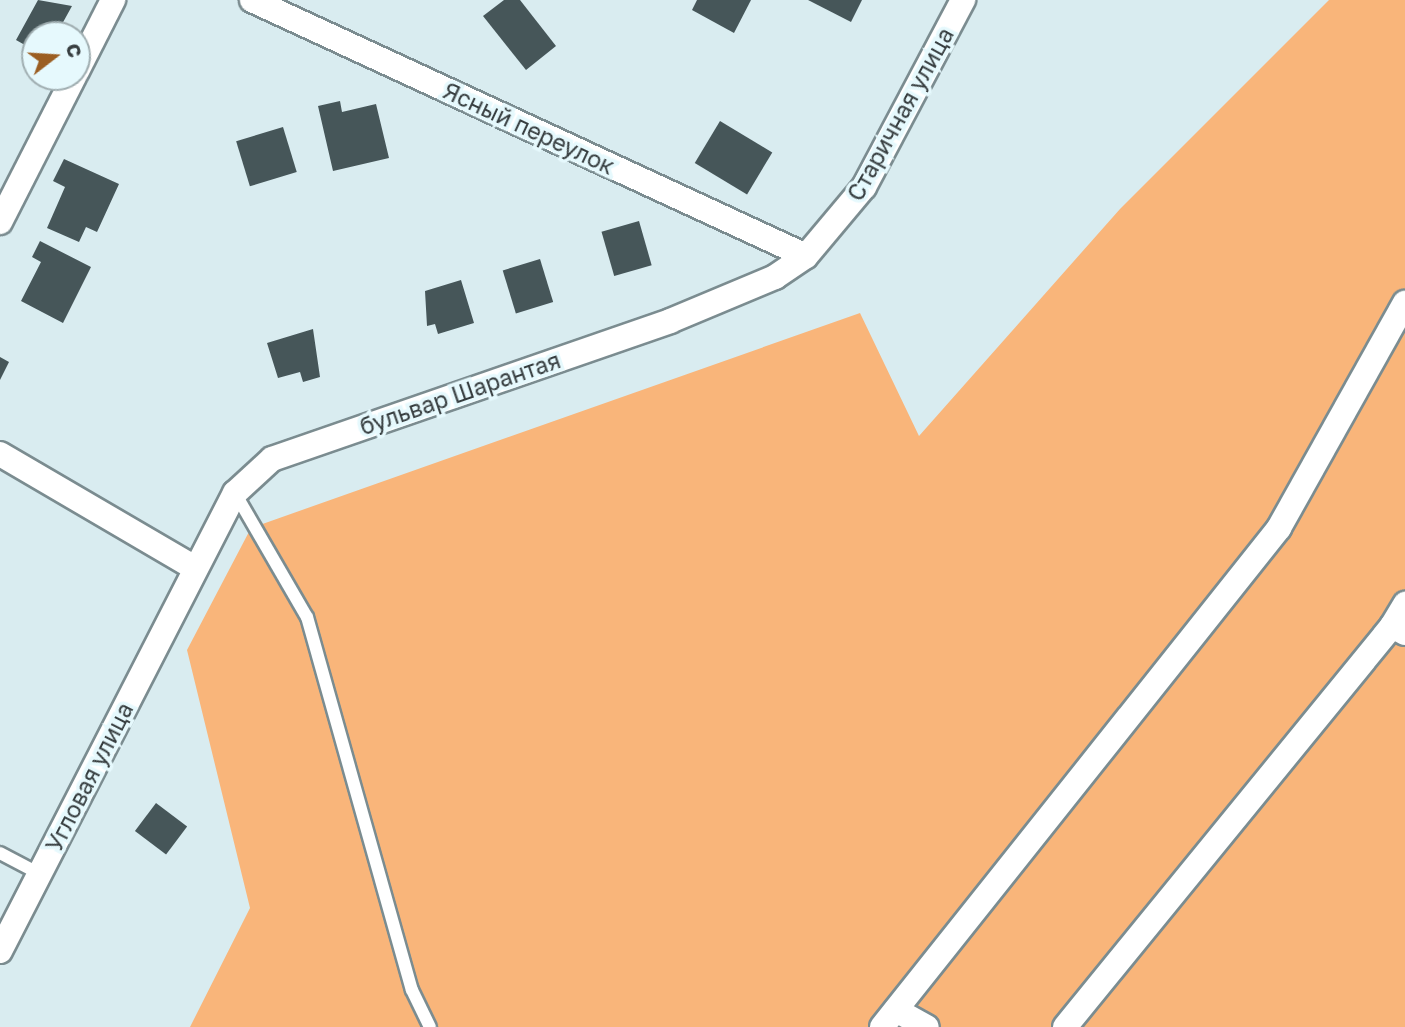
<!DOCTYPE html>
<html>
<head>
<meta charset="utf-8">
<style>
  body { margin:0 }
  #map { position:relative; width:1405px; height:1027px; overflow:hidden; background:#d9ecf0; font-family:"Golos Text",sans-serif }
  div>[style] { position:absolute }
  .green>* { inset:0; background:#f9b57a }
  .building>* { inset:0; background:#465659; transform-origin:0 0 }
  .roads { filter:drop-shadow(2px 0 #7b8c90) drop-shadow(-2px 0 #7b8c90) drop-shadow(0 2px #7b8c90) drop-shadow(0 -2px #7b8c90) }
  .service>* { height:12px; margin:-6px; padding:0 6px; transform-origin:6px; border-radius:6px; background:#fff }
  .minor>* { height:24px; margin:-12px; padding:0 12px; transform-origin:12px; border-radius:12px; background:#fff }
  span { translate:-50% -50%; white-space:nowrap; text-align:center; line-height:1.15; -webkit-text-stroke:7px #e6f9fd; paint-order:stroke }
  .street-label { font-size:23px; color:#363d3f }
  .north { position:absolute; left:21px; top:21px; width:70px; height:70px; box-sizing:border-box; background:#e6f9fd; border:2px solid #a0aeb1; border-radius:50%; rotate:73deg; font-size:19px; font-weight:700; line-height:28px; text-align:center; color:#363d3f }
  .north::after { content:''; display:block; margin:auto; width:24px; height:32px; background:#9b5e22; clip-path:polygon(50% 0,100% 100%,50% 72%,0 100%) }
</style>
</head>
<body>
<div id="map">
  <div class="green">
    <i style="clip-path:polygon(1329px 0,1405px 0,1405px 1027px,190px 1027px,250px 908px,187px 650px,251px 528px,860px 313px,919px 436px,1120px 209px)"></i>
  </div>
  <div class="building">
    <i style="clip-path:polygon(38px 0,72px 6px,56px 35px,35px 35px,32px 49px,16px 40px)"></i>
    <i style="clip-path:polygon(504px 0,520px 0,556px 46px,526px 70px,483px 16px)"></i>
    <i style="clip-path:polygon(697px 0,751px 0,734px 33px,692px 10px)"></i>
    <i style="clip-path:polygon(808px 0,862px 0,851px 22px)"></i>
    <i style="clip-path:polygon(340px 101px,342px 112px,376px 104px,389px 158px,333px 171px,318px 106px)"></i>
    <i style="left:720px;top:121px;width:61px;height:49px;rotate:31deg"></i>
    <i style="left:283px;top:127px;width:47px;height:49px;rotate:73deg"></i>
    <i style="clip-path:polygon(64px 159px,119px 184px,97px 232px,86px 227px,79px 242px,47px 228px,65px 187px,53px 181px)"></i>
    <i style="left:639px;top:221px;width:46px;height:39px;rotate:74deg"></i>
    <i style="clip-path:polygon(40px 241px,91px 267px,63px 323px,21px 301px,41px 262px,32px 257px)"></i>
    <i style="left:540px;top:259px;width:45px;height:39px;rotate:73deg"></i>
    <i style="clip-path:polygon(461px 280px,474px 323px,438px 334px,435px 324px,427px 326px,425px 291px)"></i>
    <i style="clip-path:polygon(313px 329px,320px 377px,303px 382px,300px 372px,278px 378px,267px 343px)"></i>
    <i style="clip-path:polygon(0 357px,9px 362px,0 380px)"></i>
    <i style="left:156px;top:803px;width:39px;height:35px;rotate:37deg"></i>
  </div>
  <div class="roads">
    <div class="service">
      <i style="left:235px;top:493px;width:143px;rotate:59.9deg"></i>
      <i style="left:307px;top:617px;width:387px;rotate:74.3deg"></i>
      <i style="left:412px;top:990px;width:41px;rotate:64.1deg"></i>
      <i style="left:0;top:853px;width:45px;rotate:27.7deg"></i>
    </div>
    <div class="minor">
      <i style="left:252px;top:0;width:610px;rotate:24.8deg"></i>
      <i style="left:77px;top:71px;width:80px;rotate:-63.1deg"></i>
      <i style="left:0;top:222px;width:163px;rotate:-63deg"></i>
      <i style="left:0;top:454px;width:226px;rotate:30.3deg"></i>
      <i style="left:1392px;top:626px;width:26px;rotate:-59deg"></i>
      <i style="left:0;top:951px;width:515px;rotate:-62.84deg"></i>
      <i style="left:235px;top:493px;width:50px;rotate:-42.6deg"></i>
      <i style="left:272px;top:459px;width:421px;rotate:-19.1deg"></i>
      <i style="left:670px;top:321px;width:114px;rotate:-22.7deg"></i>
      <i style="left:775px;top:277px;width:37px;rotate:-34deg"></i>
      <i style="left:806px;top:256px;width:90px;rotate:-50deg"></i>
      <i style="left:864px;top:187px;width:212px;rotate:-62.1deg"></i>
      <i style="left:896px;top:1010px;width:35px;rotate:29deg"></i>
      <i style="left:882px;top:1027px;width:638px;rotate:-51.49deg"></i>
      <i style="left:1279px;top:528px;width:258px;rotate:-60.8deg"></i>
      <i style="left:1065px;top:1027px;width:517px;rotate:-50.8deg"></i>
      <i style="left:1392px;top:626px;width:15px;rotate:28deg"></i>
    </div>
  </div>
  <div class="street-label">
    <span style="left:900px;top:114px;rotate:-61deg">Старичная улица</span>
    <span style="left:529px;top:128px;rotate:25deg">Ясный переулок</span>
    <span style="left:460px;top:393px;rotate:-19deg">бульвар Шарантая</span>
    <span style="left:89px;top:777px;rotate:-63deg">Угловая улица</span>
  </div>
  <div class="north">С</div>
</div>
</body>
</html>
